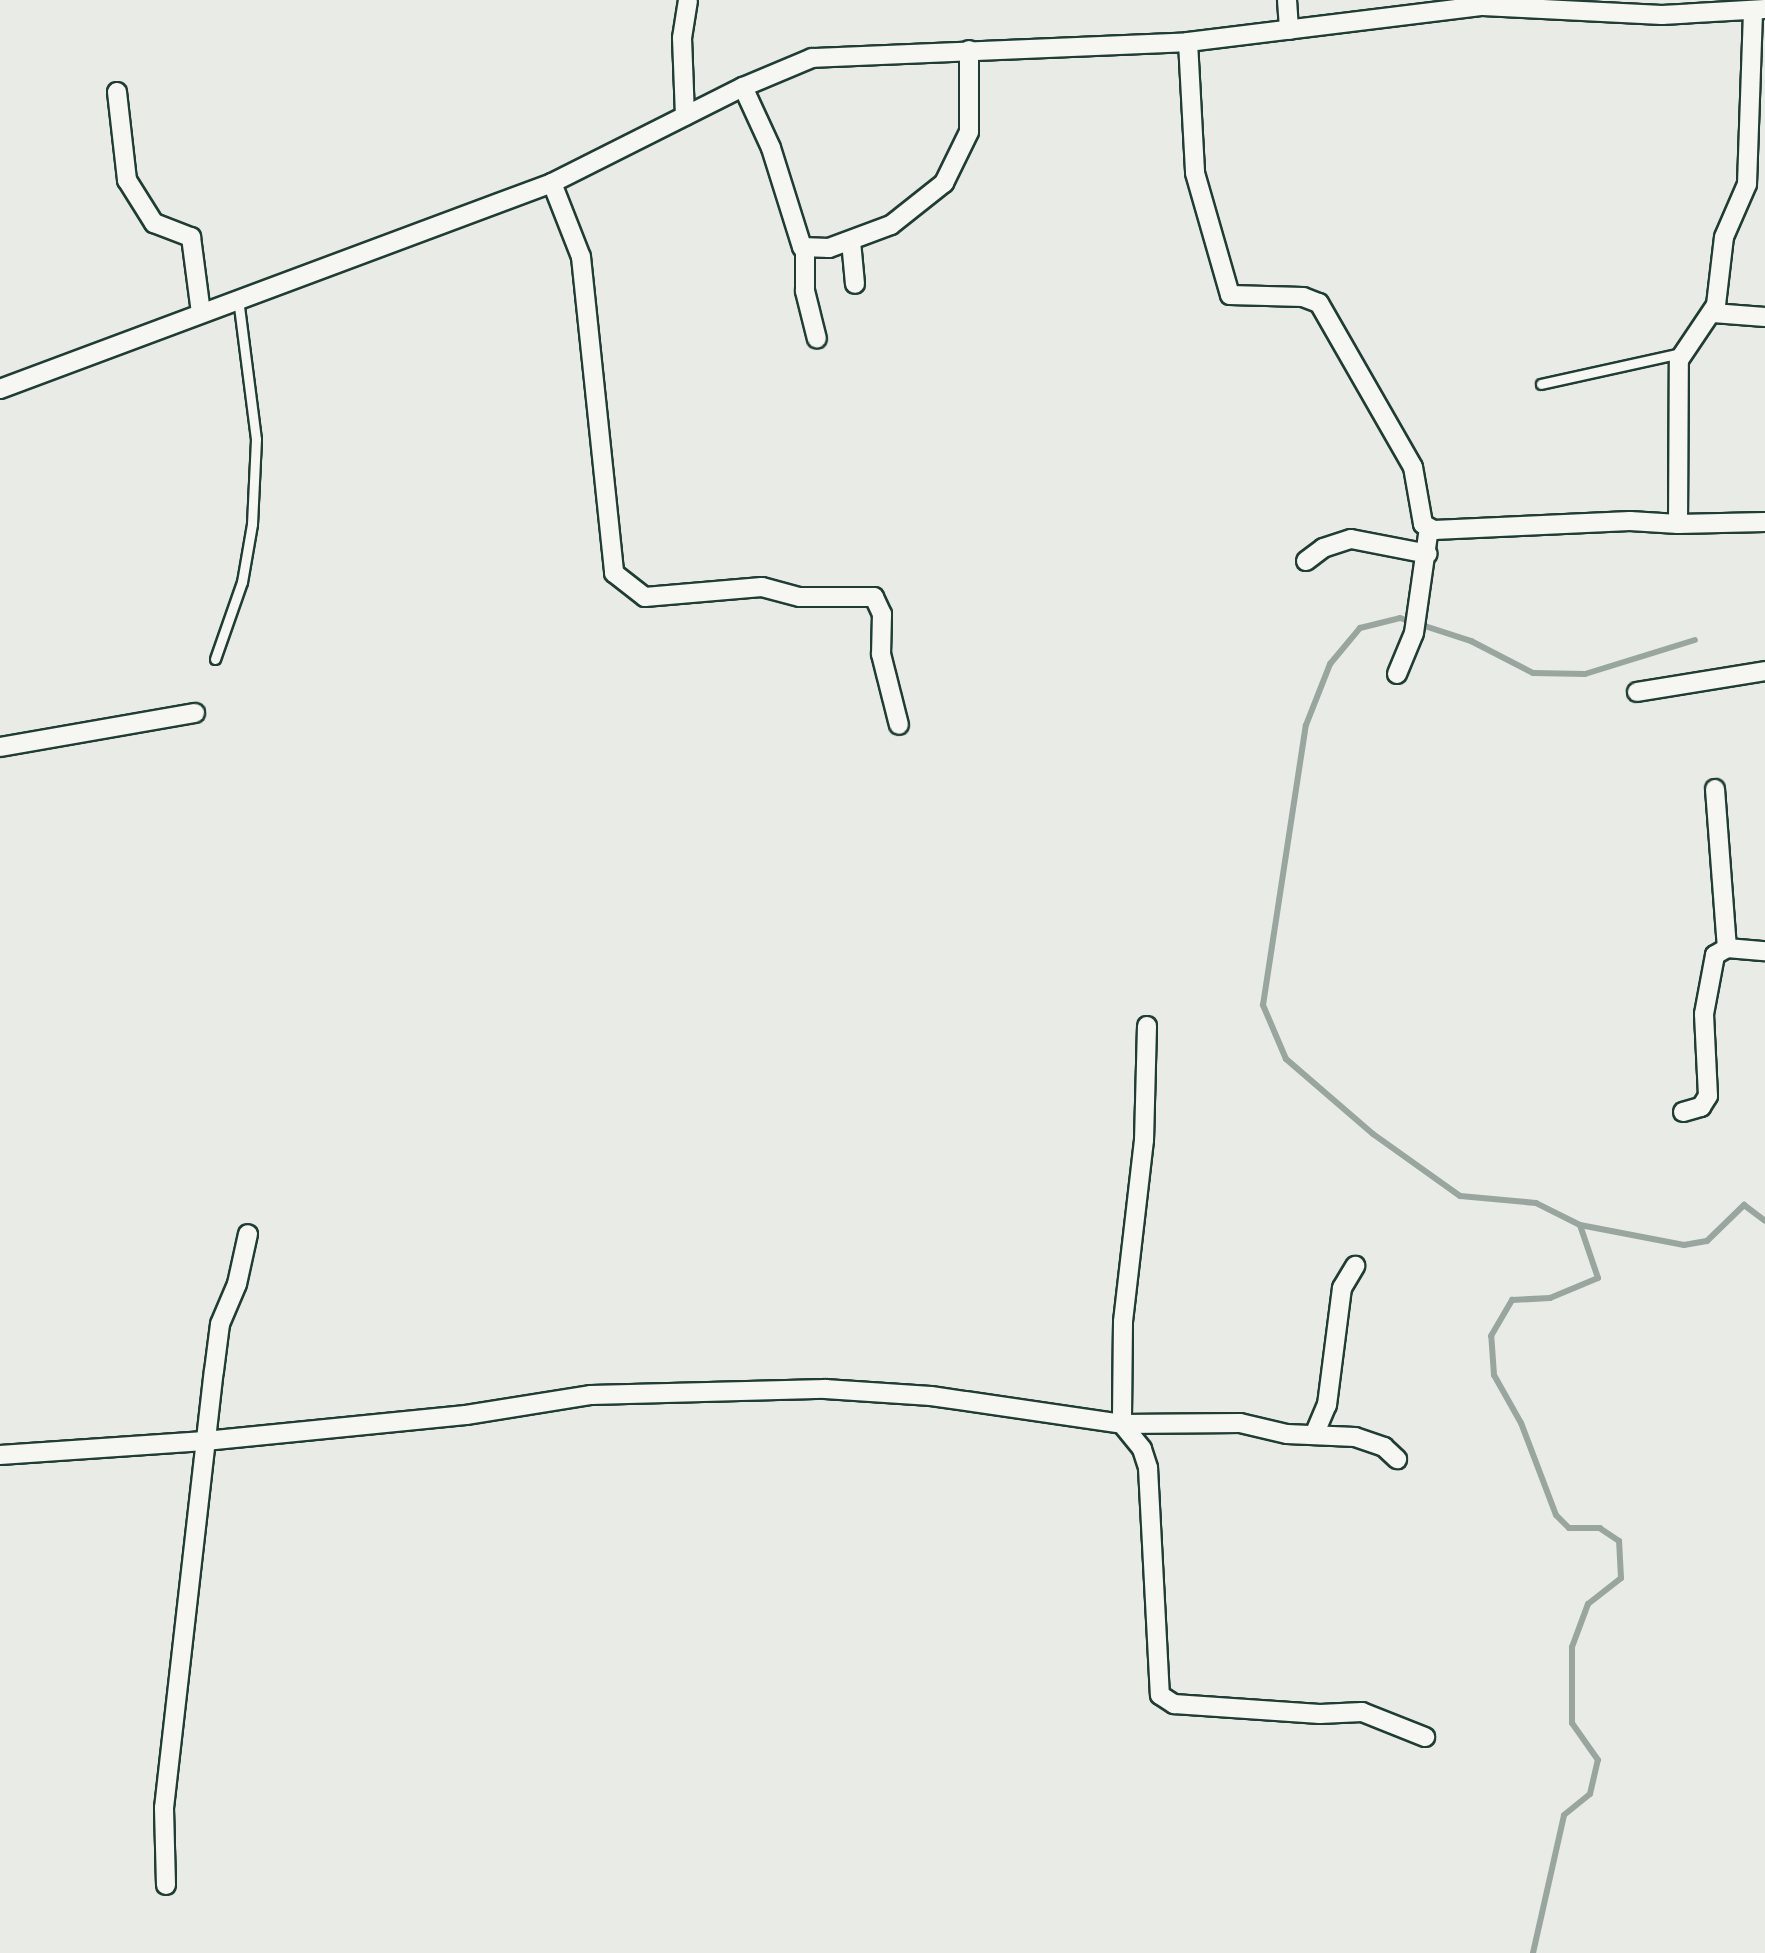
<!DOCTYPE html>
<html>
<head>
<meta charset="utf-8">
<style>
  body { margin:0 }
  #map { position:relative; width:1765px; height:1953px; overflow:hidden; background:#e9ebe7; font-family:Sriracha,sans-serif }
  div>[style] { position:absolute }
  .stream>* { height:6px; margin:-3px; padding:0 3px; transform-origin:3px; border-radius:3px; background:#99a6a0 }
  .roads { filter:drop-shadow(2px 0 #1f3d34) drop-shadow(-2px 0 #1f3d34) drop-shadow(0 2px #1f3d34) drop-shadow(0 -2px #1f3d34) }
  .lane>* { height:9px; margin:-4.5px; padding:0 4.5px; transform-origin:4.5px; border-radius:4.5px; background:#f6f6f2 }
  .street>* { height:18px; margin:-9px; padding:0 9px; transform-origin:9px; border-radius:9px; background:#f6f6f2 }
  span { translate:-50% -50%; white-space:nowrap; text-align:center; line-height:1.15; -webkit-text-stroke:7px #f6f6f2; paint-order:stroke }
</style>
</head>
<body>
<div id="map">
  <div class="stream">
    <i style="left:1580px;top:1225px;width:106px;rotate:10.9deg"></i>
    <i style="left:1684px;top:1245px;width:23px;rotate:-10deg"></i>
    <i style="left:1707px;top:1241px;width:52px;rotate:-44.2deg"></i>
    <i style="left:1744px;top:1205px;width:26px;rotate:37deg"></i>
    <i style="left:1533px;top:1953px;width:141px;rotate:-77.3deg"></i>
    <i style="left:1564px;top:1815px;width:33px;rotate:-39deg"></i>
    <i style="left:1590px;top:1794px;width:35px;rotate:-77deg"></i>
    <i style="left:1598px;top:1760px;width:45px;rotate:-125.1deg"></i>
    <i style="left:1572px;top:1723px;width:76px;rotate:-90deg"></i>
    <i style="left:1572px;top:1647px;width:46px;rotate:-69.6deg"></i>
    <i style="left:1588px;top:1604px;width:42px;rotate:-38.2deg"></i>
    <i style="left:1621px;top:1578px;width:37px;rotate:-93deg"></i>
    <i style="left:1619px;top:1541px;width:23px;rotate:-146deg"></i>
    <i style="left:1600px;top:1528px;width:31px;rotate:180deg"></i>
    <i style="left:1569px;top:1528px;width:18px;rotate:-135deg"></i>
    <i style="left:1556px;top:1515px;width:98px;rotate:-110.8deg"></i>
    <i style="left:1521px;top:1423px;width:55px;rotate:-119.4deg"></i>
    <i style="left:1494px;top:1375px;width:39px;rotate:-94deg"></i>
    <i style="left:1491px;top:1336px;width:42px;rotate:-59.7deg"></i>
    <i style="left:1512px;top:1300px;width:38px;rotate:-3deg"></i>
    <i style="left:1550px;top:1298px;width:52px;rotate:-22.6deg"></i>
    <i style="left:1598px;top:1278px;width:56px;rotate:-108.8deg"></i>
    <i style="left:1580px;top:1225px;width:49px;rotate:-153.4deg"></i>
    <i style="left:1536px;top:1203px;width:76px;rotate:-174.7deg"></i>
    <i style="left:1460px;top:1196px;width:107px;rotate:-144.5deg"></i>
    <i style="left:1373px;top:1134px;width:115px;rotate:-139.2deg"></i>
    <i style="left:1286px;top:1059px;width:59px;rotate:-113.1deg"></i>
    <i style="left:1263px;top:1005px;width:283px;rotate:-81.3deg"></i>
    <i style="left:1306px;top:725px;width:66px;rotate:-68.5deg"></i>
    <i style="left:1330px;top:664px;width:47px;rotate:-50.2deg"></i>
    <i style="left:1360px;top:628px;width:41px;rotate:-14deg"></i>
    <i style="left:1400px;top:618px;width:75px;rotate:17.9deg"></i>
    <i style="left:1471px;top:641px;width:70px;rotate:27.3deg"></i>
    <i style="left:1533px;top:673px;width:52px;rotate:1.1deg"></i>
    <i style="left:1585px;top:674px;width:115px;rotate:-17.2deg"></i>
  </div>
  <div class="roads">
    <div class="lane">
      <i style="left:1541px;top:384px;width:143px;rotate:-12.5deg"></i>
      <i style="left:215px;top:659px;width:82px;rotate:-70.7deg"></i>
      <i style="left:242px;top:582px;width:59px;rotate:-80.2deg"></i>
      <i style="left:252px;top:524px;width:85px;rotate:-87.3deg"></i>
      <i style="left:256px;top:439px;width:142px;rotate:-97.3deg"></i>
    </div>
    <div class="street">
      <i style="left:1287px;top:0;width:30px;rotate:86deg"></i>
      <i style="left:1188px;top:42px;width:131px;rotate:86.9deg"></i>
      <i style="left:1195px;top:173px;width:127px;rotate:74deg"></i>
      <i style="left:1230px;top:295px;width:73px;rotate:1.6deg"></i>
      <i style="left:1303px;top:297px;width:17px;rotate:21deg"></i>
      <i style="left:1319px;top:303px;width:189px;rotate:60.2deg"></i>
      <i style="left:1413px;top:467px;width:58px;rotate:80deg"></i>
      <i style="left:1423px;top:524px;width:13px;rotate:29deg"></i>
      <i style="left:1434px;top:530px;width:196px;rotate:-2.6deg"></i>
      <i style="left:1630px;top:521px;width:48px;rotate:3.6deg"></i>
      <i style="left:1678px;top:524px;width:164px;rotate:-89.7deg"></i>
      <i style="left:1679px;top:360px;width:66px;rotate:-56.1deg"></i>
      <i style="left:1716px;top:305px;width:68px;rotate:-83.3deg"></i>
      <i style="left:1724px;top:237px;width:58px;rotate:-66.5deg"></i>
      <i style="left:1747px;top:184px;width:172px;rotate:-88deg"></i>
      <i style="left:743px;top:87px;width:67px;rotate:65.3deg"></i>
      <i style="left:771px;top:148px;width:104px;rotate:72.6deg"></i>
      <i style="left:802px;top:247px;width:27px;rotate:2deg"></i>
      <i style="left:829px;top:248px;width:66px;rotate:-20.4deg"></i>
      <i style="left:891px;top:225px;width:68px;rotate:-38.4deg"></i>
      <i style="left:944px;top:183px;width:57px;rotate:-63.9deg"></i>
      <i style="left:969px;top:132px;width:82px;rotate:-90deg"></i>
      <i style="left:117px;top:92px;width:89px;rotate:83.5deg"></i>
      <i style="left:127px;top:180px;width:51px;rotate:57.9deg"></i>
      <i style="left:154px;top:223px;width:40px;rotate:21deg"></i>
      <i style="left:191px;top:237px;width:77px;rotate:82.5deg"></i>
      <i style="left:685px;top:116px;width:78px;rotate:-92.2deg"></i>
      <i style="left:682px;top:38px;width:38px;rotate:-81deg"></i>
      <i style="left:552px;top:183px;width:79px;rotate:68.6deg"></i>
      <i style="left:581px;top:257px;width:318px;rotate:84deg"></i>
      <i style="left:614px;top:573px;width:39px;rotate:38deg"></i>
      <i style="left:645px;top:597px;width:117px;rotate:-4.9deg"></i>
      <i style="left:762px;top:587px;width:39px;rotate:15deg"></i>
      <i style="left:800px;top:597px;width:74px"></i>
      <i style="left:874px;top:597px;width:19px;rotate:65deg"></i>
      <i style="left:882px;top:614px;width:40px;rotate:91.4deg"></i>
      <i style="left:881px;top:654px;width:73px;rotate:75.8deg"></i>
      <i style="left:851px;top:241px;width:43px;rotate:84.7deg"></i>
      <i style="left:805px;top:250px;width:41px;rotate:90deg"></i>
      <i style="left:805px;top:291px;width:49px;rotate:76deg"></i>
      <i style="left:1713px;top:313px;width:52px;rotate:4.4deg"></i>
      <i style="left:0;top:389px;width:589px;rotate:-20.46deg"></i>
      <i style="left:552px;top:183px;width:214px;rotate:-26.7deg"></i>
      <i style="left:743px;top:87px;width:75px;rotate:-22.8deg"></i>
      <i style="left:812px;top:58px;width:376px;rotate:-2.4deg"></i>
      <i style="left:1188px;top:42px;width:297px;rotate:-7deg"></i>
      <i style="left:1483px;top:6px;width:179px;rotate:2.9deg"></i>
      <i style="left:1662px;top:15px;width:103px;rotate:-3.3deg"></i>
      <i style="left:1678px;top:524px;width:87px;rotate:-1.3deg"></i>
      <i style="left:1306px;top:561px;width:21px;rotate:-37deg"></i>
      <i style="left:1323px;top:548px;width:29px;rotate:-18deg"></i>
      <i style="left:1351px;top:539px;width:78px;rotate:11deg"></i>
      <i style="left:1397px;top:674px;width:44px;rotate:-67.5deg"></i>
      <i style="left:1414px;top:633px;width:106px;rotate:-81.9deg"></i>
      <i style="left:1637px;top:692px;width:130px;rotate:-9.3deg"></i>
      <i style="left:0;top:747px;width:198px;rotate:-9.9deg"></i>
      <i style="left:1715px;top:789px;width:159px;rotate:85.7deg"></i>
      <i style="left:1147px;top:1026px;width:114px;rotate:91.5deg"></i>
      <i style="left:1144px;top:1140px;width:183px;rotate:96.6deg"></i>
      <i style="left:1123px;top:1322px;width:102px;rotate:90.6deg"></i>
      <i style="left:1122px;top:1424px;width:32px;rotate:51deg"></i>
      <i style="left:1142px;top:1449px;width:20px;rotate:72deg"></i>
      <i style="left:1148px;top:1468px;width:227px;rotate:87deg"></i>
      <i style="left:1160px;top:1695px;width:17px;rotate:33deg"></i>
      <i style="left:1174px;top:1704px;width:146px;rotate:3.9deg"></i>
      <i style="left:1320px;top:1714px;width:42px;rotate:-2.7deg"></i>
      <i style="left:1362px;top:1712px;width:68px;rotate:21.6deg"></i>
      <i style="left:1683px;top:1112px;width:19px;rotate:-16deg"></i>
      <i style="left:1701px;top:1107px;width:13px;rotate:-58deg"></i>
      <i style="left:1708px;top:1096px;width:82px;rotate:-92.8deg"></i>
      <i style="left:1704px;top:1014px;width:60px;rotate:-79.4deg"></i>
      <i style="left:1715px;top:955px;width:14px;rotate:-30deg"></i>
      <i style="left:1727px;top:948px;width:38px;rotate:5deg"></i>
      <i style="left:1314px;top:1435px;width:33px;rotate:-67deg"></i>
      <i style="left:1327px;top:1405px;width:118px;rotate:-82.7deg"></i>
      <i style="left:1342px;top:1288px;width:26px;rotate:-59deg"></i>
      <i style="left:0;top:1455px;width:205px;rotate:-3.9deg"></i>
      <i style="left:205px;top:1441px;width:262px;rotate:-5.7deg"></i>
      <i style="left:466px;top:1415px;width:127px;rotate:-9.1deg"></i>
      <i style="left:591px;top:1395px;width:234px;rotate:-1.5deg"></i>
      <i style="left:825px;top:1389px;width:106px;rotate:3.8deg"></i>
      <i style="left:931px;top:1396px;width:193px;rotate:8.3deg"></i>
      <i style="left:1122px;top:1424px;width:118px;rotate:-0.5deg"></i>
      <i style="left:1240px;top:1423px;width:48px;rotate:13.2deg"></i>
      <i style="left:1287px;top:1434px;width:68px;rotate:2.5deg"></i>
      <i style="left:1355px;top:1437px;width:31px;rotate:19deg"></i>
      <i style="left:1384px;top:1447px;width:18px;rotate:43deg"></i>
      <i style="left:166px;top:1885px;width:77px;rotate:-91.5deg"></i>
      <i style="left:164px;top:1808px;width:440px;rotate:-83.5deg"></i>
      <i style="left:214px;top:1371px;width:47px;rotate:-82.7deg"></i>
      <i style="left:220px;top:1324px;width:43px;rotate:-67deg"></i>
      <i style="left:237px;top:1284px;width:51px;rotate:-77.6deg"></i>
    </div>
  </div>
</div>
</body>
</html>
